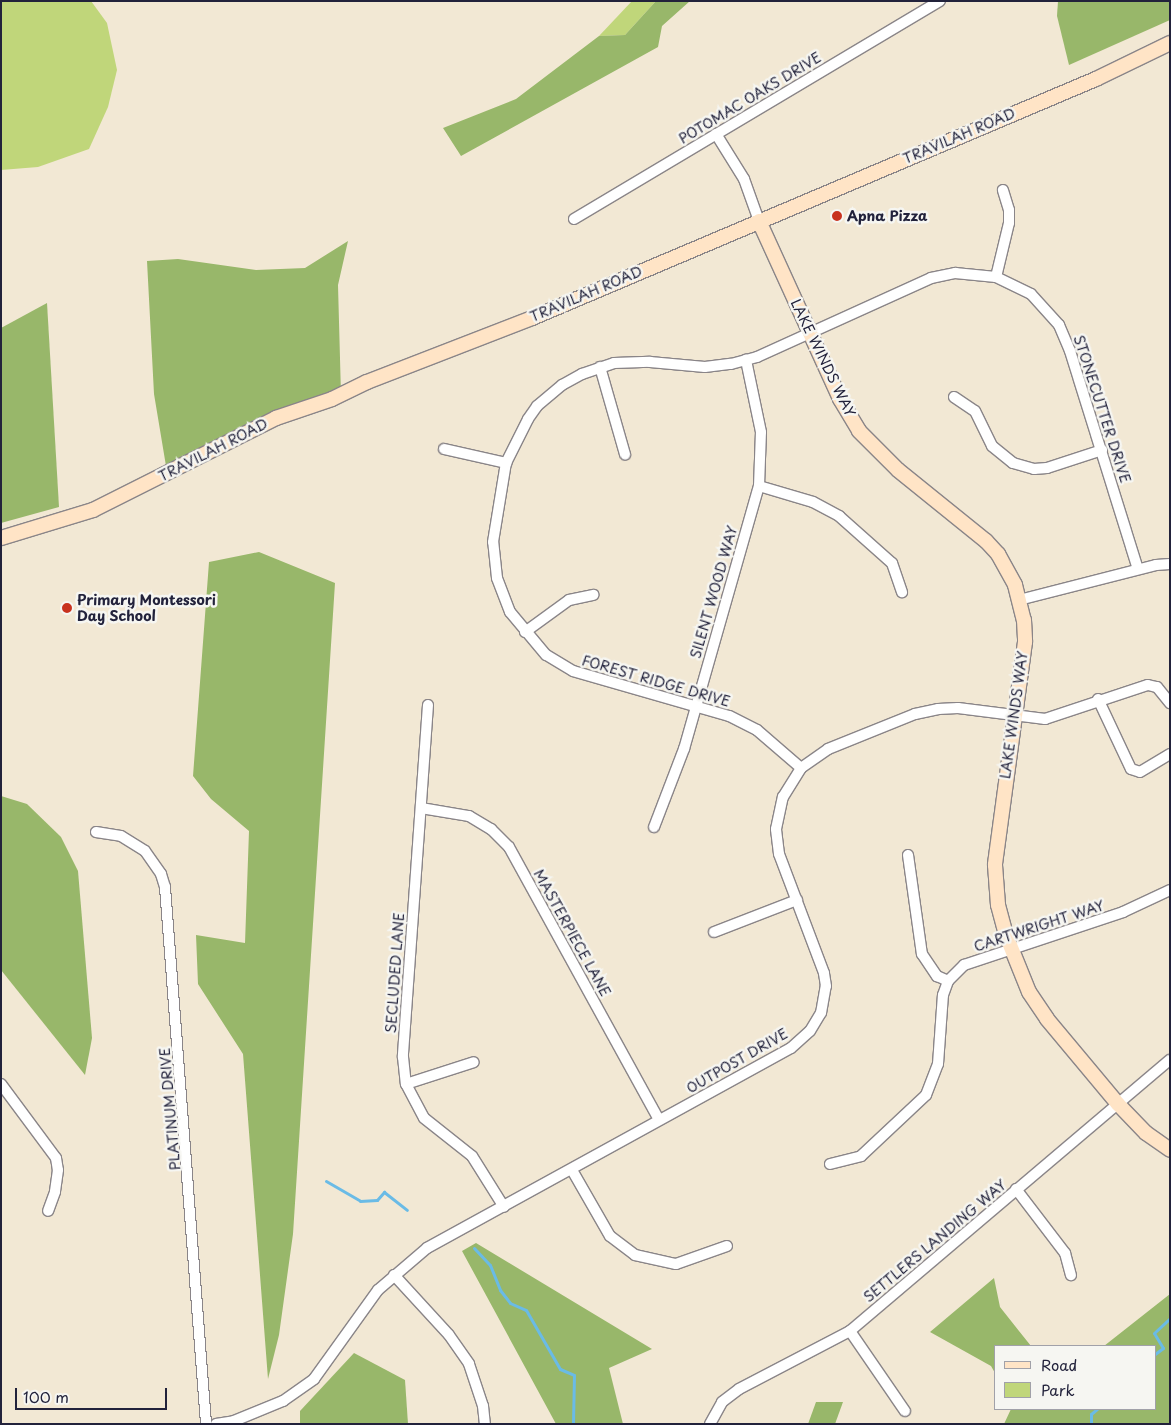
<!DOCTYPE html>
<html>
<head>
<meta charset="utf-8">
<style>
  body { margin:0 }
  #map { position:relative; width:1171px; height:1425px; overflow:hidden; background:#f2e8d4; font-family:"Playpen Sans",sans-serif }
  div>[style] { position:absolute }
  .green>* { inset:0; background:#c0d67a }
  .forest>* { inset:0; background:#98b76a }
  .stream>* { height:3px; margin:-1.5px; padding:0 1.5px; transform-origin:1.5px; border-radius:1.5px; background:#6abbe6 }
  .roads { filter:drop-shadow(1px 0 #8a8588) drop-shadow(-1px 0 #8a8588) drop-shadow(0 1px #8a8588) drop-shadow(0 -1px #8a8588) }
  .street>* { height:10px; margin:-5px; padding:0 5px; transform-origin:5px; border-radius:5px; background:#fff }
  .secondary>* { height:14px; margin:-7px; padding:0 7px; transform-origin:7px; border-radius:7px; background:#ffe4c6 }
  .dots>* { width:14px; height:14px; translate:-50% -50%; box-sizing:border-box; border:2px solid #f6f6f2; border-radius:50% }
  span { translate:-50% -50%; white-space:nowrap; text-align:center; line-height:1.15; -webkit-text-stroke:5px #f6f6f2; paint-order:stroke }
  .street-label { font-size:14px; color:#22223b }
  .poi-label { font-size:14px; color:#22223b; font-weight:700 }
  .left { translate:0 -50%; text-align:left }
  .frame { position:absolute; inset:0; border:2px solid #22223b; pointer-events:none }
  .legend { position:absolute; left:994px; top:1345px; width:162px; height:65px; box-sizing:border-box; background:#f6f6f2; border:1px solid #a1a1a9; margin:0; padding:6px 9px; list-style:none; font-size:15px; color:#22223b }
  .legend li { display:flex; align-items:center; gap:10px; height:25px }
  .legend b { width:25px; border:1px solid #a1a1a9 }
  .scale { position:absolute; left:15px; top:1388px; width:152px; height:22px; box-sizing:border-box; border:2px solid #22223b; border-top:0; padding-left:6px; font-size:15px; line-height:18px; white-space:nowrap; color:#22223b; -webkit-text-stroke:4px #f6f6f2; paint-order:stroke }
</style>
</head>
<body>
<div id="map">
  <div class="green">
    <i style="clip-path:polygon(1px 1px,91px 1px,107px 23px,117px 70px,108px 107px,89px 149px,38px 167px,1px 170px)"></i>
    <i style="clip-path:polygon(632px 1px,656px 1px,625px 35px,599px 36px)"></i>
  </div>
  <div class="forest">
    <i style="clip-path:polygon(656px 1px,690px 1px,662px 26px,658px 47px,461px 156px,443px 128px,516px 99px,599px 36px,625px 35px)"></i>
    <i style="clip-path:polygon(1058px 1px,1170px 1px,1170px 20px,1069px 65px,1057px 16px)"></i>
    <i style="clip-path:polygon(348px 241px,338px 285px,341px 395px,167px 472px,154px 394px,147px 261px,178px 259px,256px 270px,305px 268px)"></i>
    <i style="clip-path:polygon(47px 303px,59px 507px,1px 523px,1px 328px)"></i>
    <i style="clip-path:polygon(259px 552px,335px 583px,293px 1234px,279px 1335px,268px 1379px,243px 1054px,198px 984px,196px 935px,245px 943px,249px 831px,211px 799px,193px 776px,209px 562px)"></i>
    <i style="clip-path:polygon(1px 796px,27px 804px,61px 837px,78px 871px,92px 1038px,85px 1075px,1px 970px)"></i>
    <i style="clip-path:polygon(476px 1243px,652px 1349px,609px 1368px,623px 1424px,556px 1424px,462px 1251px)"></i>
    <i style="clip-path:polygon(994px 1278px,1000px 1307px,1031px 1346px,995px 1346px,995px 1373px,991px 1366px,930px 1332px)"></i>
    <i style="clip-path:polygon(1170px 1294px,1170px 1424px,1004px 1424px,1011px 1409px,1155px 1409px,1155px 1346px,1104px 1346px)"></i>
    <i style="clip-path:polygon(354px 1353px,405px 1380px,408px 1424px,300px 1424px,300px 1411px)"></i>
    <i style="clip-path:polygon(816px 1402px,843px 1402px,835px 1424px,808px 1424px)"></i>
  </div>
  <div class="stream">
    <i style="left:326px;top:1181px;width:39px;rotate:30deg"></i>
    <i style="left:360px;top:1201px;width:17px;rotate:-3deg"></i>
    <i style="left:377px;top:1200px;width:11px;rotate:-49deg"></i>
    <i style="left:384px;top:1192px;width:29px;rotate:38deg"></i>
    <i style="left:474px;top:1248px;width:23px;rotate:47deg"></i>
    <i style="left:490px;top:1265px;width:27px;rotate:68deg"></i>
    <i style="left:500px;top:1290px;width:16px;rotate:52deg"></i>
    <i style="left:510px;top:1303px;width:17px;rotate:24deg"></i>
    <i style="left:526px;top:1310px;width:68px;rotate:60deg"></i>
    <i style="left:560px;top:1369px;width:15px;rotate:23deg"></i>
    <i style="left:574px;top:1375px;width:49px;rotate:91.2deg"></i>
    <i style="left:1155px;top:1354px;width:10px;rotate:-37deg"></i>
    <i style="left:1163px;top:1348px;width:17px;rotate:-121deg"></i>
    <i style="left:1154px;top:1333px;width:22px;rotate:-43deg"></i>
    <i style="left:1091px;top:1424px;width:10px;rotate:-90deg"></i>
    <i style="left:1091px;top:1414px;width:8px;rotate:-40deg"></i>
  </div>
  <div class="roads">
    <div class="street">
      <i style="left:716px;top:134px;width:53px;rotate:58.1deg"></i>
      <i style="left:744px;top:179px;width:45px;rotate:70.3deg"></i>
      <i style="left:574px;top:219px;width:426px;rotate:-30.8deg"></i>
      <i style="left:996px;top:277px;width:56px;rotate:-76.5deg"></i>
      <i style="left:1009px;top:223px;width:13px;rotate:-90deg"></i>
      <i style="left:1009px;top:210px;width:21px;rotate:-107deg"></i>
      <i style="left:600px;top:367px;width:91px;rotate:74deg"></i>
      <i style="left:954px;top:397px;width:25px;rotate:34deg"></i>
      <i style="left:975px;top:411px;width:39px;rotate:64deg"></i>
      <i style="left:992px;top:446px;width:27px;rotate:39deg"></i>
      <i style="left:1013px;top:463px;width:22px;rotate:16deg"></i>
      <i style="left:1034px;top:469px;width:13px;rotate:-4deg"></i>
      <i style="left:1047px;top:468px;width:58px;rotate:-18.1deg"></i>
      <i style="left:444px;top:449px;width:64px;rotate:12.7deg"></i>
      <i style="left:759px;top:486px;width:56px;rotate:16.5deg"></i>
      <i style="left:813px;top:502px;width:30px;rotate:28deg"></i>
      <i style="left:839px;top:516px;width:71px;rotate:41.6deg"></i>
      <i style="left:892px;top:563px;width:31px;rotate:71deg"></i>
      <i style="left:1019px;top:600px;width:141px;rotate:-14.3deg"></i>
      <i style="left:1156px;top:565px;width:14px;rotate:-4deg"></i>
      <i style="left:525px;top:632px;width:54px;rotate:-36deg"></i>
      <i style="left:569px;top:600px;width:25px;rotate:-12deg"></i>
      <i style="left:1098px;top:699px;width:77px;rotate:64.8deg"></i>
      <i style="left:1131px;top:769px;width:9px;rotate:18deg"></i>
      <i style="left:1140px;top:772px;width:35px;rotate:-31deg"></i>
      <i style="left:428px;top:705px;width:353px;rotate:94.1deg"></i>
      <i style="left:403px;top:1057px;width:27px;rotate:84deg"></i>
      <i style="left:406px;top:1084px;width:38px;rotate:62deg"></i>
      <i style="left:424px;top:1118px;width:61px;rotate:38.4deg"></i>
      <i style="left:472px;top:1156px;width:60px;rotate:57.9deg"></i>
      <i style="left:801px;top:768px;width:58px;rotate:-139.2deg"></i>
      <i style="left:757px;top:730px;width:31px;rotate:-153deg"></i>
      <i style="left:729px;top:716px;width:162px;rotate:-163.9deg"></i>
      <i style="left:573px;top:671px;width:31px;rotate:-149deg"></i>
      <i style="left:546px;top:655px;width:56px;rotate:-129.9deg"></i>
      <i style="left:510px;top:612px;width:36px;rotate:-111deg"></i>
      <i style="left:497px;top:578px;width:36px;rotate:-96deg"></i>
      <i style="left:493px;top:542px;width:80px;rotate:-80.7deg"></i>
      <i style="left:506px;top:463px;width:49px;rotate:-63.4deg"></i>
      <i style="left:528px;top:419px;width:16px;rotate:-55deg"></i>
      <i style="left:537px;top:406px;width:33px;rotate:-40deg"></i>
      <i style="left:562px;top:385px;width:23px;rotate:-29deg"></i>
      <i style="left:582px;top:374px;width:34px;rotate:-19deg"></i>
      <i style="left:614px;top:363px;width:36px;rotate:-2deg"></i>
      <i style="left:650px;top:362px;width:55px;rotate:5.2deg"></i>
      <i style="left:705px;top:367px;width:26px;rotate:-7deg"></i>
      <i style="left:731px;top:364px;width:27px;rotate:-15deg"></i>
      <i style="left:757px;top:357px;width:191px;rotate:-24.4deg"></i>
      <i style="left:931px;top:278px;width:25px;rotate:-12deg"></i>
      <i style="left:955px;top:273px;width:41px;rotate:5.6deg"></i>
      <i style="left:996px;top:277px;width:39px;rotate:26deg"></i>
      <i style="left:1031px;top:294px;width:42px;rotate:47.9deg"></i>
      <i style="left:1059px;top:325px;width:28px;rotate:67deg"></i>
      <i style="left:1070px;top:351px;width:228px;rotate:72.7deg"></i>
      <i style="left:421px;top:808px;width:49px;rotate:9.5deg"></i>
      <i style="left:469px;top:816px;width:26px;rotate:31deg"></i>
      <i style="left:491px;top:829px;width:25px;rotate:45deg"></i>
      <i style="left:509px;top:847px;width:311px;rotate:61.2deg"></i>
      <i style="left:654px;top:827px;width:84px;rotate:-69deg"></i>
      <i style="left:684px;top:749px;width:273px;rotate:-74.1deg"></i>
      <i style="left:759px;top:486px;width:54px;rotate:-87.9deg"></i>
      <i style="left:761px;top:432px;width:74px;rotate:-101.8deg"></i>
      <i style="left:96px;top:832px;width:25px;rotate:9deg"></i>
      <i style="left:121px;top:836px;width:28px;rotate:32deg"></i>
      <i style="left:145px;top:851px;width:28px;rotate:55deg"></i>
      <i style="left:161px;top:874px;width:14px;rotate:73deg"></i>
      <i style="left:165px;top:887px;width:539px;rotate:85.63deg"></i>
      <i style="left:908px;top:855px;width:100px;rotate:82deg"></i>
      <i style="left:922px;top:954px;width:27px;rotate:56deg"></i>
      <i style="left:937px;top:976px;width:12px;rotate:24deg"></i>
      <i style="left:714px;top:932px;width:89px;rotate:-21.1deg"></i>
      <i style="left:1px;top:1084px;width:92px;rotate:53.4deg"></i>
      <i style="left:56px;top:1158px;width:12px;rotate:81deg"></i>
      <i style="left:58px;top:1170px;width:22px;rotate:98deg"></i>
      <i style="left:55px;top:1192px;width:20px;rotate:110deg"></i>
      <i style="left:406px;top:1084px;width:71px;rotate:-17.9deg"></i>
      <i style="left:830px;top:1164px;width:32px;rotate:-14deg"></i>
      <i style="left:861px;top:1156px;width:89px;rotate:-43.2deg"></i>
      <i style="left:926px;top:1095px;width:33px;rotate:-69deg"></i>
      <i style="left:938px;top:1064px;width:69px;rotate:-85.9deg"></i>
      <i style="left:943px;top:995px;width:15px;rotate:-70deg"></i>
      <i style="left:948px;top:981px;width:23px;rotate:-45deg"></i>
      <i style="left:964px;top:965px;width:168px;rotate:-18.4deg"></i>
      <i style="left:1123px;top:912px;width:52px;rotate:-25.1deg"></i>
      <i style="left:572px;top:1170px;width:76px;rotate:60.1deg"></i>
      <i style="left:610px;top:1236px;width:31px;rotate:37deg"></i>
      <i style="left:635px;top:1255px;width:42px;rotate:12.4deg"></i>
      <i style="left:676px;top:1264px;width:54px;rotate:-19.4deg"></i>
      <i style="left:1016px;top:1189px;width:81px;rotate:52.6deg"></i>
      <i style="left:1065px;top:1253px;width:23px;rotate:75deg"></i>
      <i style="left:394px;top:1275px;width:81px;rotate:47.5deg"></i>
      <i style="left:449px;top:1335px;width:35px;rotate:55deg"></i>
      <i style="left:469px;top:1364px;width:44px;rotate:71.6deg"></i>
      <i style="left:483px;top:1406px;width:18px;rotate:84deg"></i>
      <i style="left:850px;top:1331px;width:97px;rotate:55.5deg"></i>
      <i style="left:216px;top:1424px;width:18px;rotate:-9deg"></i>
      <i style="left:234px;top:1421px;width:53px;rotate:-22.2deg"></i>
      <i style="left:283px;top:1401px;width:38px;rotate:-35deg"></i>
      <i style="left:314px;top:1379px;width:110px;rotate:-54.3deg"></i>
      <i style="left:378px;top:1290px;width:65px;rotate:-40.6deg"></i>
      <i style="left:427px;top:1248px;width:415px;rotate:-28.8deg"></i>
      <i style="left:791px;top:1048px;width:25px;rotate:-42deg"></i>
      <i style="left:810px;top:1031px;width:21px;rotate:-59deg"></i>
      <i style="left:821px;top:1013px;width:27px;rotate:-80deg"></i>
      <i style="left:826px;top:986px;width:13px;rotate:-99deg"></i>
      <i style="left:824px;top:973px;width:127px;rotate:-110.7deg"></i>
      <i style="left:779px;top:854px;width:25px;rotate:-97deg"></i>
      <i style="left:776px;top:829px;width:33px;rotate:-78deg"></i>
      <i style="left:783px;top:797px;width:34px;rotate:-58deg"></i>
      <i style="left:801px;top:768px;width:33px;rotate:-35deg"></i>
      <i style="left:828px;top:749px;width:94px;rotate:-21.9deg"></i>
      <i style="left:915px;top:714px;width:24px;rotate:-12deg"></i>
      <i style="left:938px;top:709px;width:20px;rotate:-3deg"></i>
      <i style="left:958px;top:708px;width:88px;rotate:7.2deg"></i>
      <i style="left:1045px;top:719px;width:108px;rotate:-18.3deg"></i>
      <i style="left:1148px;top:685px;width:9px;rotate:13deg"></i>
      <i style="left:1157px;top:687px;width:21px;rotate:51deg"></i>
      <i style="left:710px;top:1424px;width:25px;rotate:-61deg"></i>
      <i style="left:722px;top:1402px;width:21px;rotate:-37deg"></i>
      <i style="left:739px;top:1389px;width:125px;rotate:-27.6deg"></i>
      <i style="left:850px;top:1331px;width:419px;rotate:-40.3deg"></i>
    </div>
    <div class="secondary">
      <i style="left:759px;top:221px;width:196px;rotate:65.5deg"></i>
      <i style="left:840px;top:399px;width:37px;rotate:59deg"></i>
      <i style="left:859px;top:431px;width:55px;rotate:45deg"></i>
      <i style="left:898px;top:470px;width:113px;rotate:38.9deg"></i>
      <i style="left:986px;top:541px;width:18px;rotate:47deg"></i>
      <i style="left:998px;top:554px;width:35px;rotate:61deg"></i>
      <i style="left:1015px;top:585px;width:36px;rotate:76deg"></i>
      <i style="left:1024px;top:620px;width:22px;rotate:87deg"></i>
      <i style="left:1025px;top:642px;width:225px;rotate:97.7deg"></i>
      <i style="left:995px;top:865px;width:40px;rotate:85.7deg"></i>
      <i style="left:998px;top:905px;width:31px;rotate:75deg"></i>
      <i style="left:1006px;top:935px;width:61px;rotate:68deg"></i>
      <i style="left:1029px;top:992px;width:32px;rotate:56deg"></i>
      <i style="left:1047px;top:1019px;width:111px;rotate:50.1deg"></i>
      <i style="left:1118px;top:1104px;width:40px;rotate:46deg"></i>
      <i style="left:1146px;top:1133px;width:29px;rotate:35deg"></i>
      <i style="left:1px;top:538px;width:96px;rotate:-16.9deg"></i>
      <i style="left:93px;top:510px;width:205px;rotate:-26.7deg"></i>
      <i style="left:276px;top:418px;width:59px;rotate:-18.7deg"></i>
      <i style="left:332px;top:399px;width:39px;rotate:-26deg"></i>
      <i style="left:367px;top:382px;width:177px;rotate:-21.2deg"></i>
      <i style="left:532px;top:318px;width:613px;rotate:-22.97deg"></i>
      <i style="left:1096px;top:79px;width:82px;rotate:-25.9deg"></i>
    </div>
  </div>
  <div class="dots">
    <i style="left:837px;top:216px;background:#c8321e"></i>
    <i style="left:67px;top:608px;background:#c8321e"></i>
  </div>
  <div class="street-label">
    <span style="left:750px;top:98px;rotate:-31deg">POTOMAC OAKS DRIVE</span>
    <span style="left:959px;top:136px;rotate:-23deg">TRAVILAH ROAD</span>
    <span style="left:586px;top:294px;rotate:-23deg">TRAVILAH ROAD</span>
    <span style="left:823px;top:358px;rotate:64deg">LAKE WINDS WAY</span>
    <span style="left:1102px;top:409px;rotate:72deg">STONECUTTER DRIVE</span>
    <span style="left:213px;top:450px;rotate:-27deg">TRAVILAH ROAD</span>
    <span style="left:714px;top:592px;rotate:-74deg">SILENT WOOD WAY</span>
    <span style="left:656px;top:681px;rotate:16deg">FOREST RIDGE DRIVE</span>
    <span style="left:1014px;top:715px;rotate:-82deg">LAKE WINDS WAY</span>
    <span style="left:1039px;top:926px;rotate:-18deg">CARTWRIGHT WAY</span>
    <span style="left:572px;top:933px;rotate:61deg">MASTERPIECE LANE</span>
    <span style="left:395px;top:973px;rotate:-86deg">SECLUDED LANE</span>
    <span style="left:737px;top:1061px;rotate:-30deg">OUTPOST DRIVE</span>
    <span style="left:170px;top:1109px;rotate:-95deg">PLATINUM DRIVE</span>
    <span style="left:935px;top:1241px;rotate:-40deg">SETTLERS LANDING WAY</span>
  </div>
  <div class="poi-label">
    <span class="left" style="left:847px;top:216px">Apna Pizza</span>
    <span class="left" style="left:77px;top:608px">Primary Montessori<br>Day School</span>
  </div>
  <div class="frame"></div>
  <ul class="legend">
  <li><b style="height:6px;background:#ffe4c6"></b>Road</li>
  <li><b style="height:14px;background:#c0d67a"></b>Park</li>
  </ul>
  <div class="scale">100 m</div>
</div>
</body>
</html>
